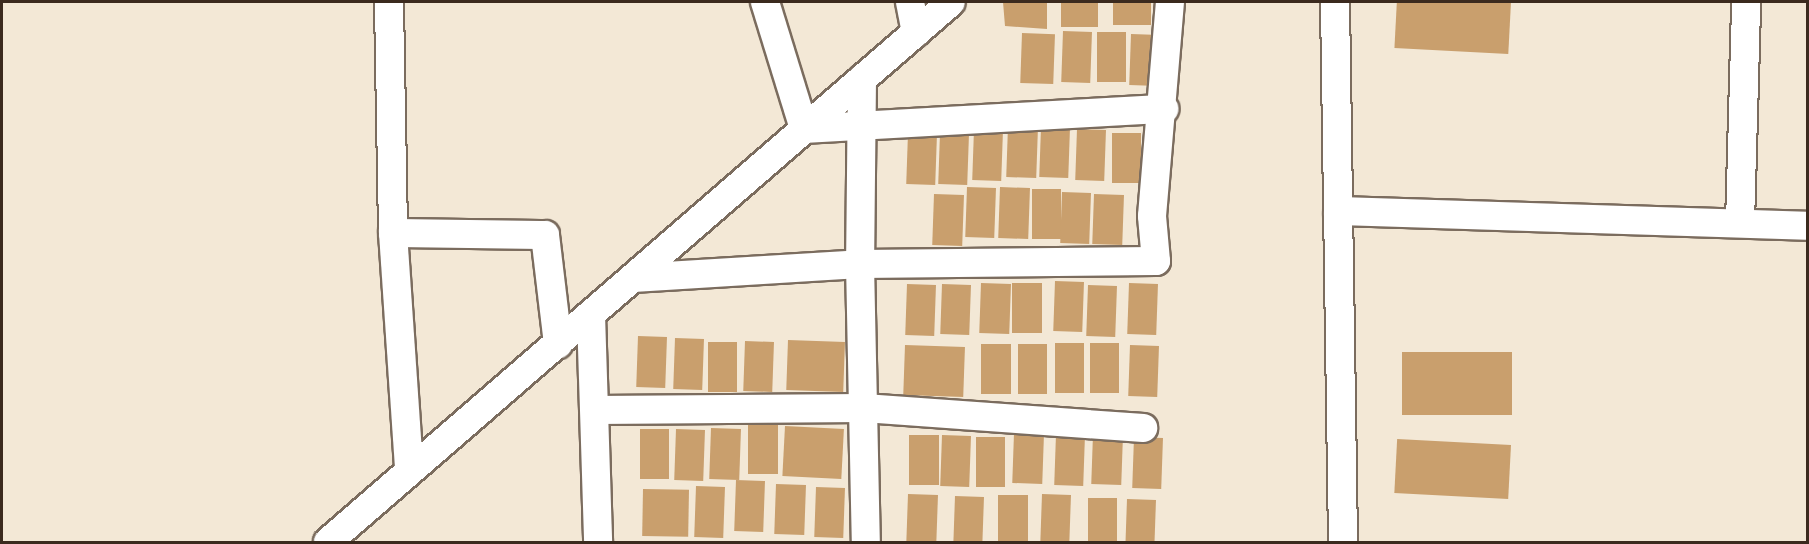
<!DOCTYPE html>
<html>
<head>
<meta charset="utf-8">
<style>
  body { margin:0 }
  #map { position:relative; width:1809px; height:544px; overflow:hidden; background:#f3e8d6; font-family:"IM FELL Double Pica",serif }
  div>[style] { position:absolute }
  .building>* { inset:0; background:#c99f6d; transform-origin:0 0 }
  .roads { filter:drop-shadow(2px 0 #7b6c5e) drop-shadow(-2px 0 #7b6c5e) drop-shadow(0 2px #7b6c5e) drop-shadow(0 -2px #7b6c5e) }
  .minor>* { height:28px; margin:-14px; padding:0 14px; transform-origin:14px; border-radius:14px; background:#fff }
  span { translate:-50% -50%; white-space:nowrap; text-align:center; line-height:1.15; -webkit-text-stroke:4.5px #f6f6f2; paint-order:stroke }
  .frame { position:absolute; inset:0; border:3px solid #3b2a1e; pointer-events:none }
</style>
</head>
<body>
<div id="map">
  <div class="building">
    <i style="clip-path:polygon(1003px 2px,1047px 2px,1047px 29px,1005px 26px)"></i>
    <i style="left:1061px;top:2px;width:37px;height:25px"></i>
    <i style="left:1113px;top:2px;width:38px;height:23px"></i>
    <i style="left:1511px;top:2px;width:52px;height:114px;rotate:93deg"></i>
    <i style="left:1063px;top:31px;width:29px;height:51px;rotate:2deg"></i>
    <i style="left:1097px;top:32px;width:29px;height:50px"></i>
    <i style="left:1022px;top:33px;width:33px;height:50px;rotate:2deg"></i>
    <i style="left:1131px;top:34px;width:29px;height:51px;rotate:2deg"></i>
    <i style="left:1008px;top:126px;width:30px;height:51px;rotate:2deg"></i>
    <i style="left:1041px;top:127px;width:29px;height:50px;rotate:2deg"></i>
    <i style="left:974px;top:129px;width:29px;height:51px;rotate:2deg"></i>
    <i style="left:1077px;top:129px;width:29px;height:51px;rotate:2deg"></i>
    <i style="left:908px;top:133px;width:29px;height:51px;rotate:2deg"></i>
    <i style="left:940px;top:133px;width:29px;height:51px;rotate:2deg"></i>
    <i style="left:1112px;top:133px;width:29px;height:50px"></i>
    <i style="left:967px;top:187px;width:29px;height:50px;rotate:2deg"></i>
    <i style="left:1000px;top:187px;width:30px;height:51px;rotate:2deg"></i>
    <i style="left:1032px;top:189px;width:29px;height:50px"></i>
    <i style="left:1062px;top:192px;width:29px;height:51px;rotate:2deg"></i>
    <i style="left:934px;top:194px;width:30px;height:51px;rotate:2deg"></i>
    <i style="left:1094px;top:194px;width:30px;height:50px;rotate:2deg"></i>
    <i style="left:1055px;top:281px;width:29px;height:50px;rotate:2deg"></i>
    <i style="left:981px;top:283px;width:30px;height:50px;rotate:2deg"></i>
    <i style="left:1012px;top:283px;width:30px;height:50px"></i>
    <i style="left:1129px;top:283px;width:29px;height:51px;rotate:2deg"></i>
    <i style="left:907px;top:284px;width:29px;height:51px;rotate:2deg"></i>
    <i style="left:942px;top:284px;width:29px;height:50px;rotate:2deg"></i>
    <i style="left:1088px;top:285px;width:29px;height:51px;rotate:2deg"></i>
    <i style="left:638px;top:336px;width:29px;height:51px;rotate:2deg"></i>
    <i style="left:675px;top:338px;width:29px;height:51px;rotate:2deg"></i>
    <i style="left:788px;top:340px;width:57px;height:50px;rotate:2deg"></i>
    <i style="left:745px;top:341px;width:29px;height:50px;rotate:2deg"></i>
    <i style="left:708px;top:342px;width:29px;height:50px"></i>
    <i style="left:1055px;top:343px;width:29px;height:50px"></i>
    <i style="left:1090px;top:343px;width:29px;height:50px"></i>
    <i style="left:981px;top:344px;width:30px;height:50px"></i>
    <i style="left:1018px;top:344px;width:29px;height:50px"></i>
    <i style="left:905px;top:345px;width:60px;height:50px;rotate:2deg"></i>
    <i style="left:1130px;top:345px;width:29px;height:51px;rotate:2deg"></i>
    <i style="left:1512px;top:352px;width:63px;height:110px;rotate:90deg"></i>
    <i style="left:748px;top:424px;width:30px;height:50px"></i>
    <i style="left:785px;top:426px;width:59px;height:50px;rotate:3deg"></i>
    <i style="left:711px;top:428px;width:30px;height:51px;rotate:2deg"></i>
    <i style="left:640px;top:429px;width:29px;height:50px"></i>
    <i style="left:676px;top:429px;width:29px;height:51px;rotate:2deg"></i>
    <i style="left:1014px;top:433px;width:30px;height:50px;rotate:2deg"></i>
    <i style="left:1056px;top:434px;width:29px;height:51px;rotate:2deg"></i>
    <i style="left:1093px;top:434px;width:30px;height:50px;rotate:2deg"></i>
    <i style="left:909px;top:435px;width:30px;height:50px"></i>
    <i style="left:942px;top:435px;width:29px;height:51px;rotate:2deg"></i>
    <i style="left:976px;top:437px;width:29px;height:50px"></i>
    <i style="left:1134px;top:437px;width:29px;height:51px;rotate:2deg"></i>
    <i style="left:1511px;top:445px;width:54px;height:114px;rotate:93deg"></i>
    <i style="left:736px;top:480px;width:29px;height:51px;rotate:2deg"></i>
    <i style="left:776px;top:484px;width:30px;height:50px;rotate:2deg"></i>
    <i style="left:696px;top:486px;width:29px;height:51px;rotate:2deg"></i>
    <i style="left:816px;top:487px;width:29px;height:50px;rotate:2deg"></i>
    <i style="left:643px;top:489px;width:46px;height:47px;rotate:1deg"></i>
    <i style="left:908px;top:494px;width:30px;height:48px;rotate:2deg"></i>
    <i style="left:1042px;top:494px;width:29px;height:48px;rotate:2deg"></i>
    <i style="left:998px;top:495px;width:30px;height:47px"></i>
    <i style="left:955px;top:496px;width:29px;height:46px;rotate:2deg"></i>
    <i style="left:1088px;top:498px;width:29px;height:44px"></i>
    <i style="left:1127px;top:499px;width:29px;height:43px;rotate:2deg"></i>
  </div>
  <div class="roads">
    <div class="minor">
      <i style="left:389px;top:2px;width:231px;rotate:89deg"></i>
      <i style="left:393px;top:233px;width:152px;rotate:0.8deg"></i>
      <i style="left:545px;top:235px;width:110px;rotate:83.2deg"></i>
      <i style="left:765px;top:2px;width:133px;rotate:72.9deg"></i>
      <i style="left:804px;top:129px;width:361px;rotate:-3.2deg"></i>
      <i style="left:910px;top:2px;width:31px;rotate:79deg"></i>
      <i style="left:1335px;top:2px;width:540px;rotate:89.15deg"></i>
      <i style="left:862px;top:79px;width:185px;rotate:90.6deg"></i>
      <i style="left:860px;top:264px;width:278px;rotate:88.8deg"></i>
      <i style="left:1338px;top:211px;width:470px;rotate:1.8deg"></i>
      <i style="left:1740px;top:223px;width:221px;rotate:-88.4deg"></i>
      <i style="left:393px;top:233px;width:238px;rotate:86.1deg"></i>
      <i style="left:633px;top:278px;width:227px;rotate:-3.5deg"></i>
      <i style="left:860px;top:264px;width:296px;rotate:-0.6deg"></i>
      <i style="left:1156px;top:261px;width:45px;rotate:-95.1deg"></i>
      <i style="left:1152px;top:216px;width:215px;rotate:-85.2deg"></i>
      <i style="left:591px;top:315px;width:227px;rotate:88.2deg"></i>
      <i style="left:595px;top:410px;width:269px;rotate:-0.4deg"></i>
      <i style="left:864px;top:408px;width:280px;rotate:4.1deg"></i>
      <i style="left:328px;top:542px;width:824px;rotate:-40.92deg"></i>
    </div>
  </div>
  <div class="frame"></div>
</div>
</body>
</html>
